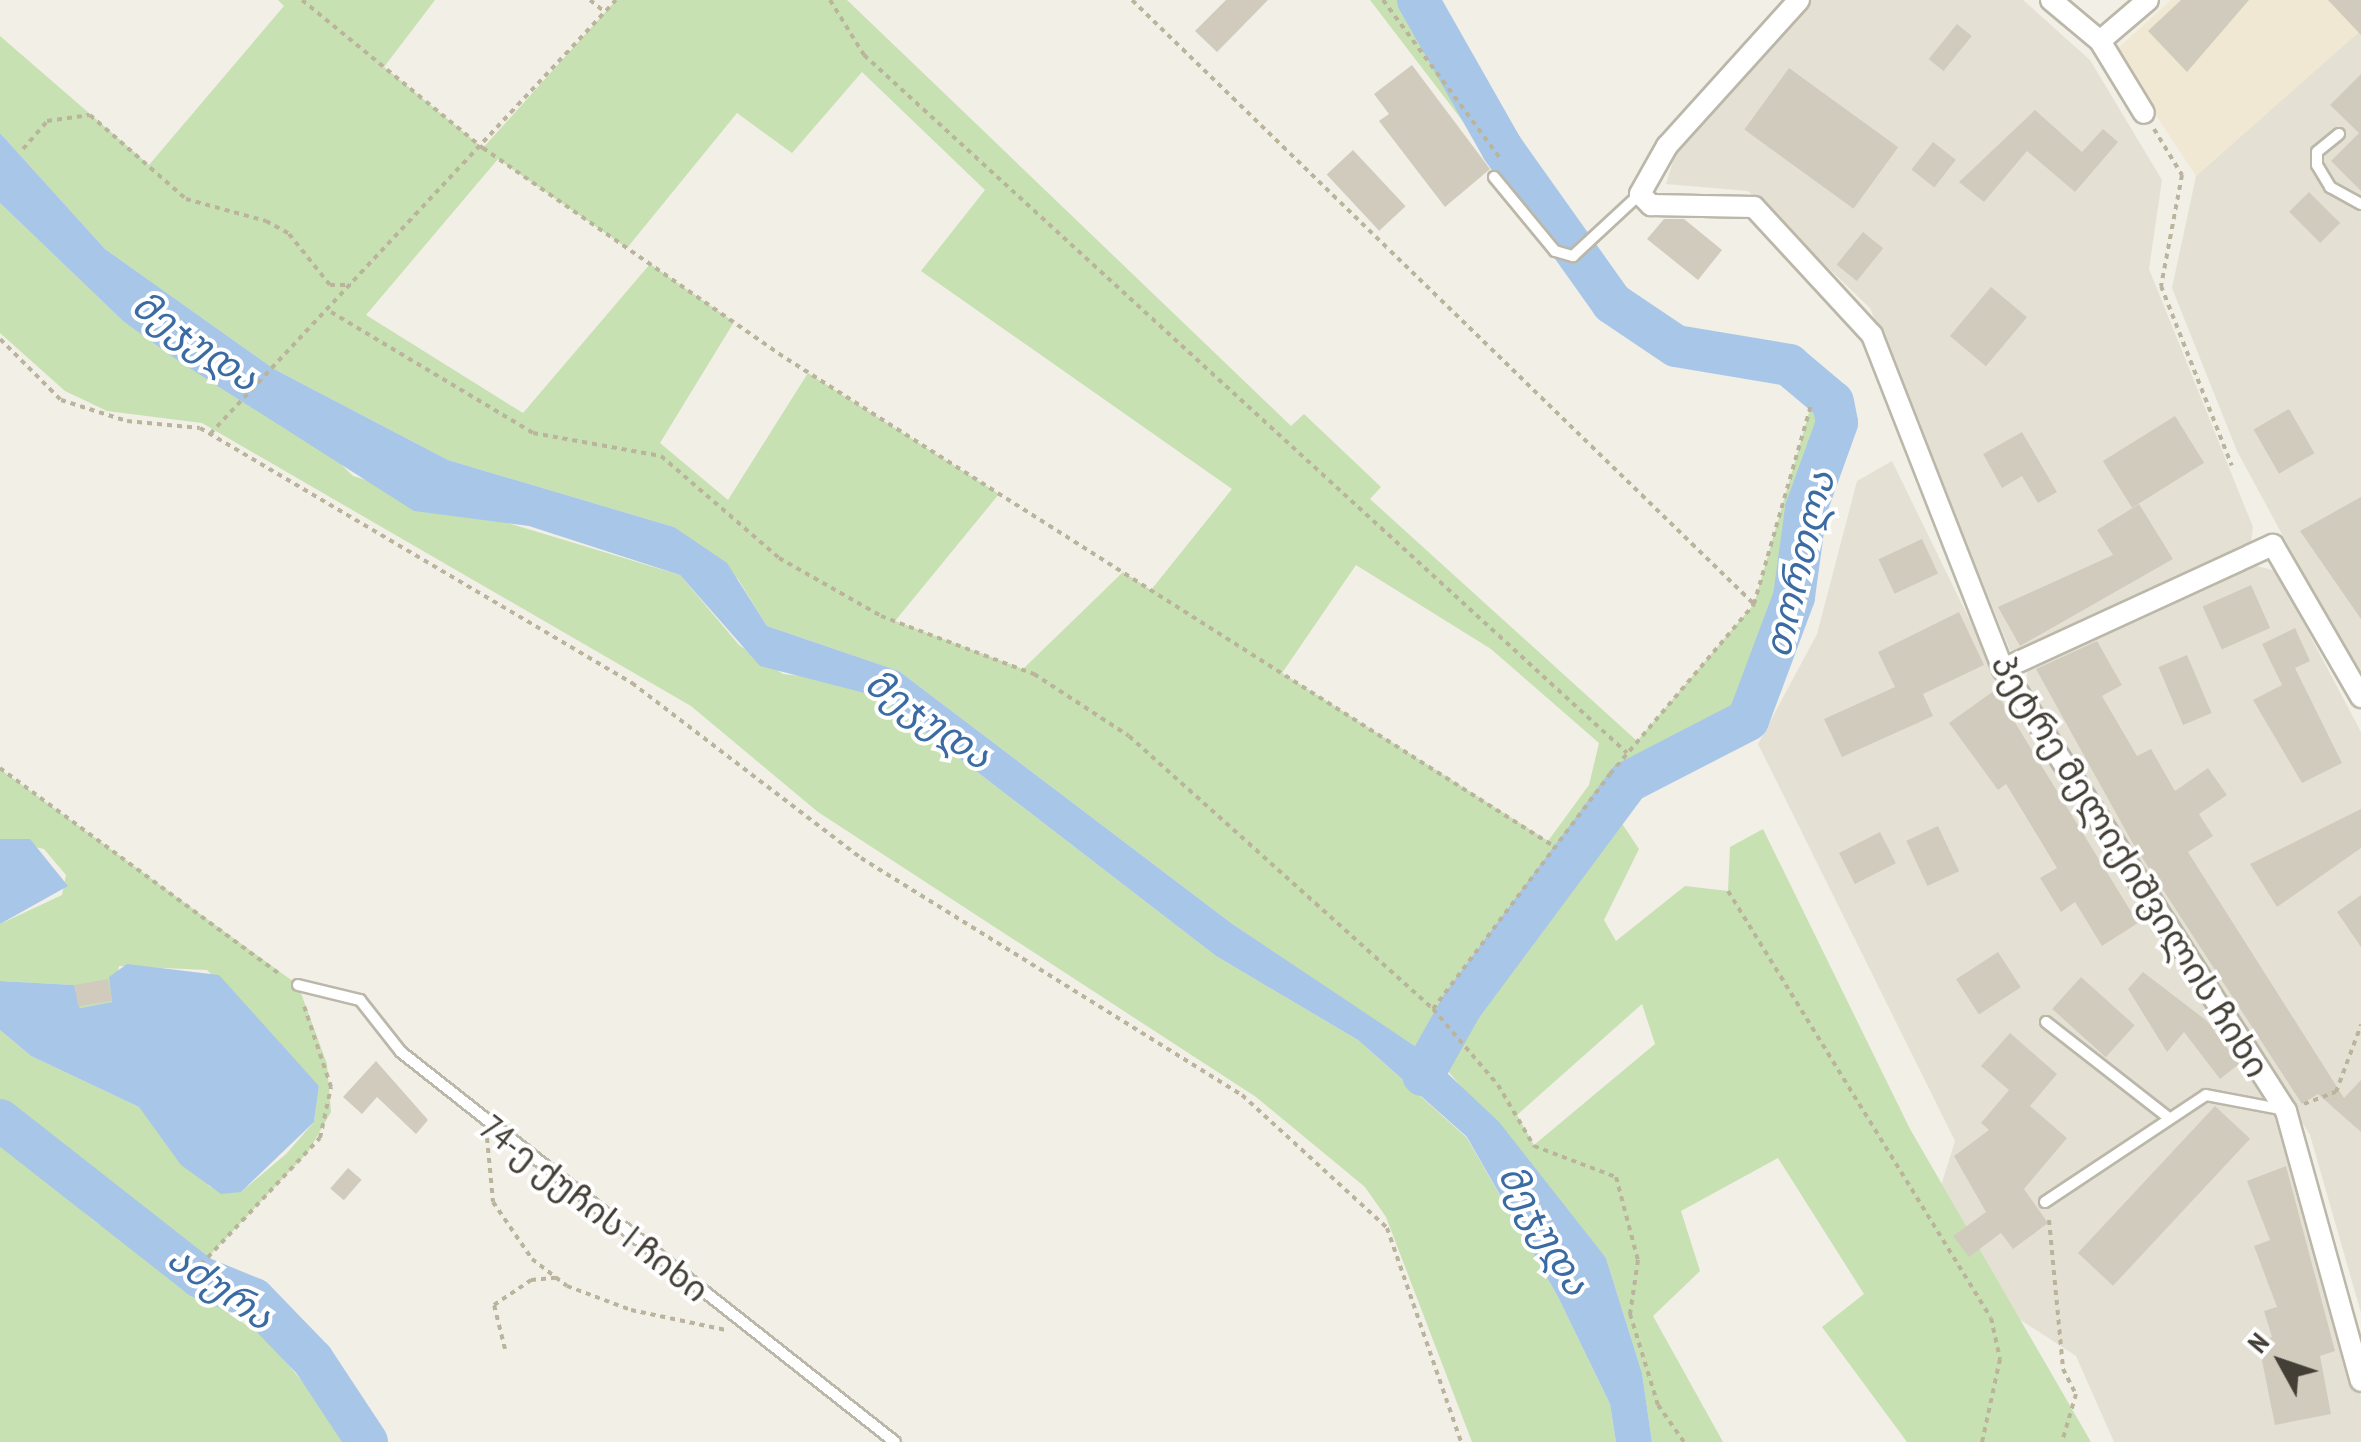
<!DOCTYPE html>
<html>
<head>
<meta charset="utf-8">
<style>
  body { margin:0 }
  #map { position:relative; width:2361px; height:1442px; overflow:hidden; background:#f1efe6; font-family:"PT Sans Narrow","Noto Sans Georgian",sans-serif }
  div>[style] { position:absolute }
  .residential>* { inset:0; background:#e4e1d4 }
  .commercial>* { inset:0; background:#f1e8d3 }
  .green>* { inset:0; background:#c7e1b3 }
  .water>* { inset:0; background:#a8c7e8 }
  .river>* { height:42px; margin:-21px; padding:0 21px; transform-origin:21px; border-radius:21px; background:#a8c7e8 }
  .building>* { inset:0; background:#d1cbbd; transform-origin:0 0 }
  .path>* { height:4px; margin-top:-2px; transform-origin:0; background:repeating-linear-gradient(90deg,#bbb49c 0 5px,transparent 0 10px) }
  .roads { filter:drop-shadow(2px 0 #bbb7a9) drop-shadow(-2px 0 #bbb7a9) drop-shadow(0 2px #bbb7a9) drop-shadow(0 -2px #bbb7a9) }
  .lane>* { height:10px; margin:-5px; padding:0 5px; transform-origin:5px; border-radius:5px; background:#fff }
  .street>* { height:20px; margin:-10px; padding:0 10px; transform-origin:10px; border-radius:10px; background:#fff }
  span { translate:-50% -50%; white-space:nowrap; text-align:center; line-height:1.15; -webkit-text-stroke:8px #fff; paint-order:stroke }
  .street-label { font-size:35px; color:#433f36 }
  .water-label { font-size:38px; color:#3b6ba3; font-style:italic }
  .north { position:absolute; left:2231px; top:1312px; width:100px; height:100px; -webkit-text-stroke:8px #fff; paint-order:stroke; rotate:310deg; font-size:28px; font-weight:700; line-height:40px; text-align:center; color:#433f36 }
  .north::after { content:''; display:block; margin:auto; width:35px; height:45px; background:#433f36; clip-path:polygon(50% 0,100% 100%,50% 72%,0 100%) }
</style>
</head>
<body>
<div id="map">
  <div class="residential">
    <i style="clip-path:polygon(1811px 0,2023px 0,2090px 60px,2162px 180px,2149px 269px,2253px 527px,2250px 550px,2023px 654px,2010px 650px,1870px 308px,1748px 191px,1666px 184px,1675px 155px)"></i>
    <i style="clip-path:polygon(2361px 30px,2361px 680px,2237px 451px,2172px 288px,2196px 176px)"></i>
    <i style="clip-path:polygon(1892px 461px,1996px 674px,2253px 1072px,2298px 1162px,2361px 1397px,2361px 1442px,2114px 1442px,2076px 1356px,1967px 1285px,1929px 1224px,1955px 1141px,1758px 744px,1817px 634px,1857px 481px)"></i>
    <i style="clip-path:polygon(2253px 565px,2276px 571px,2361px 732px,2361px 1313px,2310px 1135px,2027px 682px,2027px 666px)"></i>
  </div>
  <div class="commercial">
    <i style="clip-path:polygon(2171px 0,2361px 0,2361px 30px,2196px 176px,2114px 52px)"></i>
  </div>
  <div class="green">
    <i style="clip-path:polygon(evenodd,278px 0,435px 0,384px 67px,483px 148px,616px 0,847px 0,1291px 426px,1304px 414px,1381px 487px,1370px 499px,1637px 741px,1754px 604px,1812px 402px,1786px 378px,1660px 353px,1628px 337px,1370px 0,1418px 0,1502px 148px,1613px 303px,1675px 346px,1789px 365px,1833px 402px,1837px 423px,1806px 509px,1800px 572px,1762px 697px,1748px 720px,1630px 796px,1617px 816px,1639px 849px,1604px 920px,1616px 941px,1685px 886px,1728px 891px,1730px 847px,1763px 829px,1910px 1129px,2091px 1442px,1907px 1442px,1822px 1327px,1864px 1294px,1778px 1158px,1681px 1211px,1700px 1271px,1653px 1316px,1723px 1442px,1652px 1442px,1642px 1373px,1606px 1258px,1447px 1070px,1231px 923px,899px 671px,767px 626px,738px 579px,674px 527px,448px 460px,274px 369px,105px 249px,0 133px,0 36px,149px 165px,284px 6px,278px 0,862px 72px,985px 190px,921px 271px,1232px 489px,1151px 590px,1123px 572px,1023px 669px,895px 621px,999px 494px,808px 373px,728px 500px,660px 443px,734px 322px,650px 264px,523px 413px,366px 315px,498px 159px,627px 248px,737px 113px,792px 153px,862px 72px,278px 0,1356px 565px,1491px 649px,1599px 743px,1589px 785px,1548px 841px,1282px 673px,1356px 565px,278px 0,1642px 1004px,1655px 1044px,1534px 1145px,1517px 1115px,1642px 1004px)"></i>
    <i style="clip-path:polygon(0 203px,123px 321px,316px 440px,353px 476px,680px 575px,739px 645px,783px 674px,839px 680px,880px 697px,1216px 956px,1358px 1040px,1467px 1138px,1558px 1297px,1610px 1404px,1616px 1442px,1472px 1442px,1386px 1217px,1365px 1187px,1256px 1097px,818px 812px,691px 706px,202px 423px,107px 411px,65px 391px,0 333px)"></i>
    <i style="clip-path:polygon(0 769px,298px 985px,327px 1064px,331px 1112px,308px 1152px,194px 1272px,0 1120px,0 1030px,31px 1056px,139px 1107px,210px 1187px,241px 1192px,286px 1154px,314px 1122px,319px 1086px,207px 970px,119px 966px,113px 1002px,80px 1008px,73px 985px,0 981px,0 924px,62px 895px,66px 875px,44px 849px,0 839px)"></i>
    <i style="clip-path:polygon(0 1140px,93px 1220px,268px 1340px,352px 1442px,0 1442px)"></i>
  </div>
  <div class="water">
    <i style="clip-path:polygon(0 133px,105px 249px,274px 369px,448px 460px,674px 527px,727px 563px,767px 626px,899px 671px,1231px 923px,1428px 1055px,1499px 1122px,1606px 1258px,1642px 1373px,1652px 1442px,1616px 1442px,1610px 1404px,1558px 1297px,1467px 1137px,1358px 1040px,1216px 956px,880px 697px,760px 666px,680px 575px,529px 526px,414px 511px,180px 362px,123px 321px,0 203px)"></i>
    <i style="clip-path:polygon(0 839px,30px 839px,68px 886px,0 924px)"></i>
    <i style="clip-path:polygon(127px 964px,219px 975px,319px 1086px,314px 1122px,241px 1192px,221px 1194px,181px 1165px,139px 1107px,31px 1056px,0 1030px,0 981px,74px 985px,80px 1008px,112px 1002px,109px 977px)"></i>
  </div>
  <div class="river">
    <i style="left:1418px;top:0;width:170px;rotate:60.4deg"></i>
    <i style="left:1502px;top:148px;width:190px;rotate:54.6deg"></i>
    <i style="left:1612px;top:303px;width:77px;rotate:33.9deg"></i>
    <i style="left:1676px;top:346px;width:115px;rotate:9.5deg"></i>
    <i style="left:1789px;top:365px;width:57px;rotate:40.1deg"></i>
    <i style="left:1833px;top:402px;width:21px;rotate:79deg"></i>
    <i style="left:1837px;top:423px;width:91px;rotate:109.8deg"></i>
    <i style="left:1806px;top:509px;width:89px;rotate:97.8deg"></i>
    <i style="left:1794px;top:597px;width:131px;rotate:110.5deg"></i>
    <i style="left:1748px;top:720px;width:135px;rotate:152.7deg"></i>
    <i style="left:1628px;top:782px;width:280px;rotate:126.6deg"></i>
    <i style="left:1461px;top:1007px;width:78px;rotate:119.2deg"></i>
    <i style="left:0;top:1120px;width:254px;rotate:38.1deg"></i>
    <i style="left:200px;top:1277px;width:58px;rotate:22.2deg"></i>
    <i style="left:254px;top:1299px;width:85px;rotate:46deg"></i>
    <i style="left:313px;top:1360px;width:98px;rotate:56.6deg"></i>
  </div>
  <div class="building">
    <i style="clip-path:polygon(1226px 0,1268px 0,1217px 52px,1195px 31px)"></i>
    <i style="clip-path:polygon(2181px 0,2249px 0,2187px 72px,2148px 31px)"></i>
    <i style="clip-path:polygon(2328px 0,2361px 0,2361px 35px)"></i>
    <i style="left:1957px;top:24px;width:19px;height:45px;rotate:39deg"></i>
    <i style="clip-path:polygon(1412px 65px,1490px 169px,1445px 207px,1379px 121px,1389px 114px,1374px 94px)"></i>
    <i style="left:1789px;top:68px;width:135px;height:76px;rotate:36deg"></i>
    <i style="clip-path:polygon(2361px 74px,2361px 191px,2331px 161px,2359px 133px,2330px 105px)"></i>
    <i style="clip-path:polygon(2035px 110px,2082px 152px,2103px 129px,2118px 142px,2075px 192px,2027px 151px,1984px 202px,1959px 182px)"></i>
    <i style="left:1933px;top:142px;width:29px;height:35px;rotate:38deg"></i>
    <i style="left:1353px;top:150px;width:77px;height:36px;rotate:47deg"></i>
    <i style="left:2309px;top:192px;width:44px;height:28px;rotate:45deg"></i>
    <i style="clip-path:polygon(1664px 219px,1684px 219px,1722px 250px,1698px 280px,1647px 239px)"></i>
    <i style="left:1863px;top:232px;width:26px;height:42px;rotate:39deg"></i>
    <i style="left:1991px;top:287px;width:47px;height:64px;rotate:40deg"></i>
    <i style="left:2289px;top:409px;width:51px;height:41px;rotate:60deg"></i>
    <i style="left:2175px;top:416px;width:55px;height:85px;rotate:58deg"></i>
    <i style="clip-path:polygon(2022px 432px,2057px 492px,2038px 503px,2022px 476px,2002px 488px,1983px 454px)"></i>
    <i style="clip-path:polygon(2361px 497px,2361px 619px,2300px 531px)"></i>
    <i style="clip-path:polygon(2139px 504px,2173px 559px,2020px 646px,1998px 607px,2113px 555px,2097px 530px)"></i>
    <i style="left:1922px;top:539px;width:38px;height:48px;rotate:65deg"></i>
    <i style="left:2251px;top:585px;width:47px;height:53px;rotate:66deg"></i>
    <i style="clip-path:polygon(1959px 612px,1984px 665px,1923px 694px,1933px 716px,1842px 757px,1824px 719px,1895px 687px,1878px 652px)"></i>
    <i style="clip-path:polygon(2295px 628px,2310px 661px,2295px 668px,2342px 763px,2302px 783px,2253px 700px,2282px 685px,2262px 644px)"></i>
    <i style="clip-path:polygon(2097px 641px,2122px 685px,2102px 696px,2137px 756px,2151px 749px,2175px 791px,2208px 768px,2227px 795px,2199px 814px,2213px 836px,2188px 852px,2344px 1098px,2361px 1080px,2361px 1132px,2318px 1094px,2302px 1104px,2132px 842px,2036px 669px)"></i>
    <i style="left:2187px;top:655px;width:63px;height:31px;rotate:67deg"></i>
    <i style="clip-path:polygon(1995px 690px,2138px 923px,2102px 946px,2075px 902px,2061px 912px,2040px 878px,2057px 868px,2006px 784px,1998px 790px,1949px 723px)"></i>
    <i style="clip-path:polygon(2361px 809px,2361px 848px,2277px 907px,2250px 864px)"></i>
    <i style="left:1938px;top:826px;width:50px;height:35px;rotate:65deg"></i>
    <i style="left:1880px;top:832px;width:35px;height:46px;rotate:63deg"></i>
    <i style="clip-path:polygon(2361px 895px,2361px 947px,2337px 912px)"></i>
    <i style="left:1998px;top:952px;width:42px;height:50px;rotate:57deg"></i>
    <i style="clip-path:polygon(2143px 972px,2207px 1021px,2239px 1064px,2220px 1079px,2184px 1032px,2167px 1052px,2128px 989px)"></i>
    <i style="left:2081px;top:977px;width:72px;height:43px;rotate:42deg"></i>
    <i style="left:108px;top:979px;width:22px;height:34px;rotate:80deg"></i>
    <i style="clip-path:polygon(2010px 1033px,2057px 1074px,2030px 1106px,2067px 1138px,2024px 1189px,2048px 1223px,2013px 1249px,2001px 1233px,1969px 1257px,1953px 1236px,1986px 1212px,1954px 1156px,1989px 1130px,1981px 1123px,2009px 1090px,1981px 1066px)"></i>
    <i style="clip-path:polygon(376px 1061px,428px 1120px,416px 1134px,377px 1097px,362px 1114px,343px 1097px)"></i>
    <i style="left:2215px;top:1106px;width:48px;height:201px;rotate:43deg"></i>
    <i style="clip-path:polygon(2286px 1166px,2335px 1351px,2320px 1356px,2331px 1414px,2275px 1425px,2258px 1341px,2272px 1337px,2264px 1311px,2277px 1307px,2254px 1246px,2270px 1240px,2247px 1181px)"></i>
    <i style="left:348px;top:1168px;width:18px;height:27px;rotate:41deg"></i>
  </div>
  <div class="path">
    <i style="left:302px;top:0;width:234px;rotate:39.3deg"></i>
    <i style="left:483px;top:148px;width:370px;rotate:34.8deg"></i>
    <i style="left:787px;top:359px;width:910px;rotate:32.43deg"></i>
    <i style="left:590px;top:0;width:19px;rotate:39deg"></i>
    <i style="left:830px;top:0;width:65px;rotate:58.3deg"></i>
    <i style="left:864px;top:55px;width:1034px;rotate:42.45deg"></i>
    <i style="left:1132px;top:0;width:867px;rotate:44.16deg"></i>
    <i style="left:1383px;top:0;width:200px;rotate:53.5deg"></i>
    <i style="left:2154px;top:129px;width:54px;rotate:58.7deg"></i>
    <i style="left:2182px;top:175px;width:113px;rotate:100.7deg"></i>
    <i style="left:2161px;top:286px;width:193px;rotate:68.5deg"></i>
    <i style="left:23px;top:149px;width:37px;rotate:-49deg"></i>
    <i style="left:47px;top:121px;width:43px;rotate:-7.9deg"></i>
    <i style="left:90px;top:115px;width:128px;rotate:41.2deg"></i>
    <i style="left:186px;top:199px;width:83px;rotate:15.4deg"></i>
    <i style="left:266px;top:221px;width:26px;rotate:29deg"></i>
    <i style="left:289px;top:234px;width:65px;rotate:51.2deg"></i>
    <i style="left:330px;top:285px;width:21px"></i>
    <i style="left:331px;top:312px;width:235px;rotate:30.9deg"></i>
    <i style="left:533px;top:433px;width:130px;rotate:10.2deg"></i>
    <i style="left:661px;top:456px;width:156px;rotate:40.8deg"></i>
    <i style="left:779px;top:558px;width:117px;rotate:29.6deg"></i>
    <i style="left:881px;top:616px;width:164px;rotate:20.8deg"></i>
    <i style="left:1034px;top:674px;width:113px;rotate:33.1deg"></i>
    <i style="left:1129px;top:736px;width:409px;rotate:41.9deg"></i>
    <i style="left:1433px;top:1009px;width:100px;rotate:49.5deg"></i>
    <i style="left:1498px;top:1085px;width:71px;rotate:59.5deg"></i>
    <i style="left:1534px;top:1146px;width:88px;rotate:20.7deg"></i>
    <i style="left:1616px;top:1177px;width:86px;rotate:75.2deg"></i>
    <i style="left:1638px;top:1260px;width:55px;rotate:98.4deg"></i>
    <i style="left:1630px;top:1314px;width:95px;rotate:72.9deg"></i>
    <i style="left:1658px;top:1405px;width:45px;rotate:54.9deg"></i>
    <i style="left:0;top:339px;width:86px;rotate:45deg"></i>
    <i style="left:61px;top:400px;width:69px;rotate:17.7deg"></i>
    <i style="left:127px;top:421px;width:73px;rotate:5.5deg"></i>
    <i style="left:200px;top:428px;width:502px;rotate:30.55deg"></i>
    <i style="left:632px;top:683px;width:288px;rotate:37.4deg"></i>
    <i style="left:861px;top:858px;width:449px;rotate:31.9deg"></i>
    <i style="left:1242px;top:1095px;width:197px;rotate:42.5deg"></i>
    <i style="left:1387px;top:1228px;width:226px;rotate:70.9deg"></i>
    <i style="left:210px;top:434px;width:594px;rotate:-46.91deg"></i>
    <i style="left:0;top:768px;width:350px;rotate:36.4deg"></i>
    <i style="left:1728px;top:891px;width:501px;rotate:58.37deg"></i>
    <i style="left:1991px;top:1318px;width:42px;rotate:77.6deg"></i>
    <i style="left:2000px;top:1359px;width:85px;rotate:102.2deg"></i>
    <i style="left:1433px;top:1009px;width:294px;rotate:-53deg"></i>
    <i style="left:1610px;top:774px;width:223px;rotate:-49.7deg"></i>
    <i style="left:1754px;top:604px;width:210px;rotate:-74deg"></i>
    <i style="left:2304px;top:1104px;width:34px;rotate:-21deg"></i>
    <i style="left:2336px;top:1092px;width:72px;rotate:-69.5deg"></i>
    <i style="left:487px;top:1138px;width:64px;rotate:84.6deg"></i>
    <i style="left:493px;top:1202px;width:69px;rotate:55.6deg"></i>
    <i style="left:532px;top:1259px;width:44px;rotate:37.6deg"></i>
    <i style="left:567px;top:1286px;width:68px;rotate:20.6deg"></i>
    <i style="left:631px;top:1310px;width:97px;rotate:11.9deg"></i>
    <i style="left:2049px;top:1220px;width:150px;rotate:84.6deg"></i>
    <i style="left:2063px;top:1369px;width:28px;rotate:63deg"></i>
    <i style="left:2076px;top:1394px;width:50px;rotate:106.3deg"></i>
    <i style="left:194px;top:1272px;width:184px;rotate:-46.8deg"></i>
    <i style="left:320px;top:1138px;width:52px;rotate:-77.8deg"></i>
    <i style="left:331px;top:1087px;width:85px;rotate:-108.4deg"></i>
    <i style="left:505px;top:1349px;width:45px;rotate:-104deg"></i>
    <i style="left:494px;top:1305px;width:45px;rotate:-34deg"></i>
    <i style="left:531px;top:1280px;width:25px;rotate:-5deg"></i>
  </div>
  <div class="roads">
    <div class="lane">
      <i style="left:2339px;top:134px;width:28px;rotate:141deg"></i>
      <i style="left:2317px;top:152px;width:13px;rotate:90deg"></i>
      <i style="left:2317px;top:165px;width:26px;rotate:59deg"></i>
      <i style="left:2330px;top:187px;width:35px;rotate:29deg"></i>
      <i style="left:1494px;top:177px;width:96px;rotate:50.5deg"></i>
      <i style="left:1555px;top:251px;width:19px;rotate:16deg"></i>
      <i style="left:1573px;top:256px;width:91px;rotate:-42.8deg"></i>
      <i style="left:298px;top:985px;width:64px;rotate:13.6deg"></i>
      <i style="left:360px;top:1000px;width:66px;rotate:51.7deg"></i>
      <i style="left:401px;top:1052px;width:629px;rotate:38.29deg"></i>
      <i style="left:2046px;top:1022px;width:157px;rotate:38deg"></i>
      <i style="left:2045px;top:1202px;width:193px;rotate:-33.6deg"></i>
      <i style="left:2206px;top:1095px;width:75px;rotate:10.7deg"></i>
    </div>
    <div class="street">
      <i style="left:1799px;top:0;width:197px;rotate:132.1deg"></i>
      <i style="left:1667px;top:146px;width:55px;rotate:119.4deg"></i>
      <i style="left:1640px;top:194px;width:16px;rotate:45deg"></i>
      <i style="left:1651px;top:205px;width:103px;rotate:1.1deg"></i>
      <i style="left:1754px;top:207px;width:174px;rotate:47.3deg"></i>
      <i style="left:1872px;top:335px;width:359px;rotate:68.6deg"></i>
      <i style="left:2003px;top:669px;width:525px;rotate:57.37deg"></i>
      <i style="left:2286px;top:1111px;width:280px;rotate:74.5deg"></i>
      <i style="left:2051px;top:0;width:64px;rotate:39.9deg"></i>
      <i style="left:2100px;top:41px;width:84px;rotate:58.6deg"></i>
      <i style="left:2100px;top:41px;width:63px;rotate:-40.5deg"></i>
      <i style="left:2003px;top:669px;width:297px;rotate:-24.7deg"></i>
      <i style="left:2273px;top:545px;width:176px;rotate:59.9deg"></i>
    </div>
  </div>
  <div class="street-label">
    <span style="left:2131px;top:865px;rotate:58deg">პეტრე მელიქიშვილის ჩიხი</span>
    <span style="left:595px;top:1208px;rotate:38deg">74-ე ქუჩის I ჩიხი</span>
  </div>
  <div class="water-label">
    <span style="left:196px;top:340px;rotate:35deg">მეჯუდა</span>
    <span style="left:1798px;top:564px;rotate:-76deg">თორთლა</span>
    <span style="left:929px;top:718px;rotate:35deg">მეჯუდა</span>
    <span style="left:1545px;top:1229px;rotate:60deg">მეჯუდა</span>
    <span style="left:221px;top:1286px;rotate:35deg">აძურა</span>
  </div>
  <div class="north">N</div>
</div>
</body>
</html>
